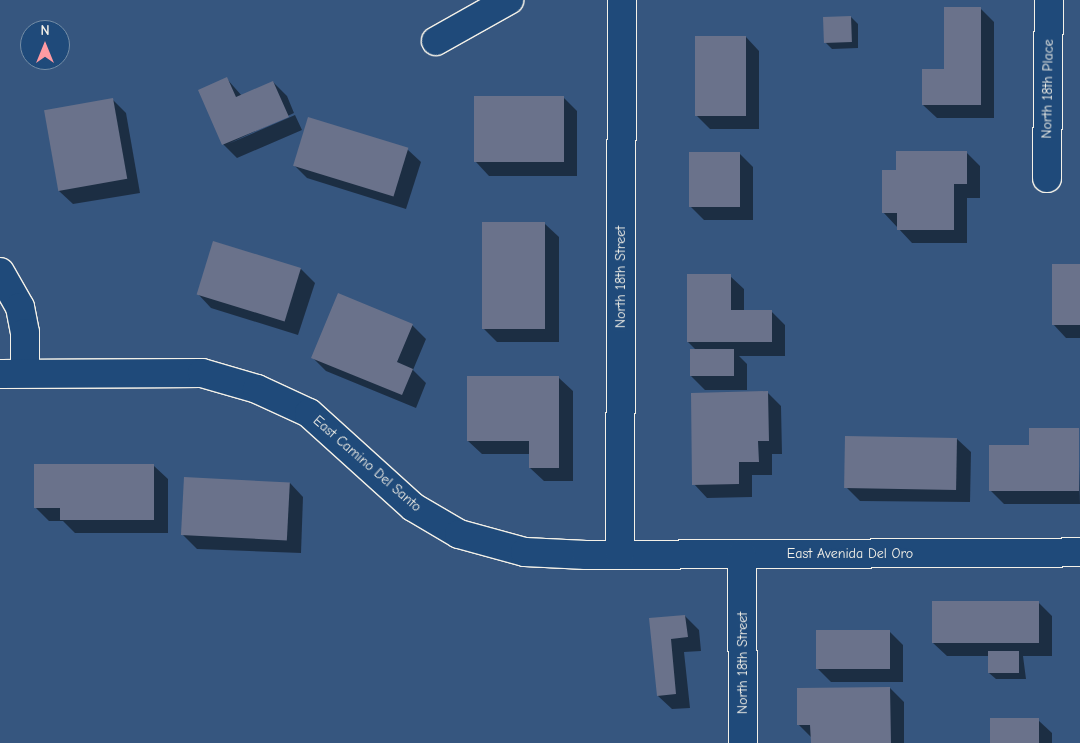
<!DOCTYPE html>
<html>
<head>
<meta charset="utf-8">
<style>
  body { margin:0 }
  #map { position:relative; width:1080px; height:743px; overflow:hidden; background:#36567f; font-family:"Comic Neue",sans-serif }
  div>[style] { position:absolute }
  .shadow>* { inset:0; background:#0007 }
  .building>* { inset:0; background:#6a728b; transform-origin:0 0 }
  .roads { filter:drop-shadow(1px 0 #f4f1e8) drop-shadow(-1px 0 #f4f1e8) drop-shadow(0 1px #f4f1e8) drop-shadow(0 -1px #f4f1e8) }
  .street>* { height:28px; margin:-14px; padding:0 14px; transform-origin:14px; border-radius:14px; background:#1f4a7a }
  span { translate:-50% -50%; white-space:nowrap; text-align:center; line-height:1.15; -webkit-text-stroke:4.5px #1f4a7a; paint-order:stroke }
  .street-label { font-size:14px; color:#f4f1e8 }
  .north { position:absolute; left:20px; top:20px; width:50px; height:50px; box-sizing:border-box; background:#1f4a7a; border:1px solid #748da6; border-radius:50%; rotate:0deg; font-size:14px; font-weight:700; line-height:20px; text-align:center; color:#f4f1e8 }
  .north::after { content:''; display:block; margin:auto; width:18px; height:22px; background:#ff9aa2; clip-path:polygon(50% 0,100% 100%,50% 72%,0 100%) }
</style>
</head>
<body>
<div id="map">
  <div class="shadow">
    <i style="clip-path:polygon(980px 8px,994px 22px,994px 118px,937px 118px,923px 105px)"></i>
    <i style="clip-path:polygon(851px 17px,858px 24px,858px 48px,832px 49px,825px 42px)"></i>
    <i style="clip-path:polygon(746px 37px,759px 51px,759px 129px,710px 129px,696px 115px)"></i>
    <i style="clip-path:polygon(227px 79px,242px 96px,273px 82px,287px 96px,294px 113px,228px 144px,295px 115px,302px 130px,237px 158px,223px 144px)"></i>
    <i style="clip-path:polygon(563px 97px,577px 111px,577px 176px,489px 176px,476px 162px)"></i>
    <i style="clip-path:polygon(113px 100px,126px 113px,140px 193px,73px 204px,59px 191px)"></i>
    <i style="clip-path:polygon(407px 149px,421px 162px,406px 209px,307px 178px,294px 165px)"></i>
    <i style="clip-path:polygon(966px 152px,980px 166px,980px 198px,967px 198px,967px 243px,912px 243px,883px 212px,897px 171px)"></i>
    <i style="clip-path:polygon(739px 153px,753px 167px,753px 220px,704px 220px,691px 207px)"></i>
    <i style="clip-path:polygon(545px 224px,559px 237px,559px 342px,497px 342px,484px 329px)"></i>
    <i style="clip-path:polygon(214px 242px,301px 269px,315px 283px,298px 335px,211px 308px,198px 294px)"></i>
    <i style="clip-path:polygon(1080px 265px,1080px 338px,1066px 338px,1053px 324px)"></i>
    <i style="clip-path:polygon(730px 276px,744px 289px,744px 311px,771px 311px,785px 325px,785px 356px,739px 356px,747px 364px,747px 390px,705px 390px,691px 376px,696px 350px,688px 342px)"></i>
    <i style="clip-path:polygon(412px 325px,426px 339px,413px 370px,426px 383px,416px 408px,326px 371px,313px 358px)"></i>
    <i style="clip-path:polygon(559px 378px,573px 391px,573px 481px,544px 481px,530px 468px,530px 454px,482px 454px,468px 441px)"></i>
    <i style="clip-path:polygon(767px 392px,781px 406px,782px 454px,772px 454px,772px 475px,752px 475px,752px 497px,707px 498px,694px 484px)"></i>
    <i style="clip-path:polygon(1078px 429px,1080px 504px,1004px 504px,990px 490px,1030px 446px)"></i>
    <i style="clip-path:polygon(957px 439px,971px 452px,970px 502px,860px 501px,846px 487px)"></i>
    <i style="clip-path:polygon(154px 466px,168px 479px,168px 533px,75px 533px,63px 521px,49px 521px,35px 507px)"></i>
    <i style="clip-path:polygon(290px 483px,303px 497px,301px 553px,197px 549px,183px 535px)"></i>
    <i style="clip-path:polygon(1038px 602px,1052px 616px,1052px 656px,1023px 656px,1026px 679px,996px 679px,989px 673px,989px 656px,947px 656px,933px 643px)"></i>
    <i style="clip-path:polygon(685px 616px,699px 630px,701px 651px,684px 652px,690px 708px,672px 709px,658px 696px,651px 620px)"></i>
    <i style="clip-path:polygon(889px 631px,903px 645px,903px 682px,831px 682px,817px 668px)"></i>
    <i style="clip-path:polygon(890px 688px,904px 702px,904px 743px,812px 743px,812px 738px,798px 724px)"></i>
    <i style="clip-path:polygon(1038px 720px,1052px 733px,1052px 743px,992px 743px)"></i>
  </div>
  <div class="building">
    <i style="clip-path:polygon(944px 7px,981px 7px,981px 105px,922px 105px,922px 69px,944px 69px)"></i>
    <i style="left:851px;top:16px;width:26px;height:28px;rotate:88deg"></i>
    <i style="left:695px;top:36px;width:51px;height:80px"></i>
    <i style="clip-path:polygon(227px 77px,236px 97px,273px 81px,289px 117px,222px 145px,198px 90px)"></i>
    <i style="left:474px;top:96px;width:90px;height:66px"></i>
    <i style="left:113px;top:98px;width:82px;height:70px;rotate:80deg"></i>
    <i style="left:308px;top:117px;width:105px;height:51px;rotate:17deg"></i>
    <i style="clip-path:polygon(896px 151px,967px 151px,967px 184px,954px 184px,954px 230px,897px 230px,897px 213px,882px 213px,882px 170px,896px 170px)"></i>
    <i style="left:689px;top:152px;width:51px;height:55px"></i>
    <i style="left:482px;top:222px;width:63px;height:107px"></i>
    <i style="left:213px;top:241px;width:92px;height:56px;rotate:17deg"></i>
    <i style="left:1052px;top:264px;width:28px;height:61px"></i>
    <i style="clip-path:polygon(687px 274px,731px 274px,731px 310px,772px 310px,772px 342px,687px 342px)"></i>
    <i style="clip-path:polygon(338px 293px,413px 324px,397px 362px,413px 369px,402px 395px,311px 358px)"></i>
    <i style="left:690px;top:349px;width:44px;height:27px"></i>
    <i style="clip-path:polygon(467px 376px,559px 376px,559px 468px,529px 468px,529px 441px,467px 441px)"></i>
    <i style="clip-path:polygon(768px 391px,769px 441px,758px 441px,759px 462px,739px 462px,739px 484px,692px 485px,691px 393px)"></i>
    <i style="clip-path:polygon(1029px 428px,1079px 428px,1079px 491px,989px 491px,989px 445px,1029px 445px)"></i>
    <i style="left:845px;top:436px;width:112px;height:52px;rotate:1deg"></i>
    <i style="clip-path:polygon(34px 464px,154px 464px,154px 520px,60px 520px,60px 508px,34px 508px)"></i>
    <i style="left:184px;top:477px;width:106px;height:58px;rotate:3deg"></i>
    <i style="left:932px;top:601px;width:107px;height:42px"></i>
    <i style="clip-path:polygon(685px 615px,688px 637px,671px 639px,676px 694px,657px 696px,649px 618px)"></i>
    <i style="left:816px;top:630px;width:74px;height:39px"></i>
    <i style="left:988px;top:651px;width:31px;height:22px"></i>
    <i style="clip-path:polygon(890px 687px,891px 743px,811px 743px,810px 725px,797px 725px,797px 688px)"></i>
    <i style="left:990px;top:718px;width:49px;height:25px"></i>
  </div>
  <div class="roads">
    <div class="street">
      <i style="left:436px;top:41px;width:84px;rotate:-29.3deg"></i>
      <i style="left:1047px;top:178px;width:178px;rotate:-89.4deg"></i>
      <i style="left:0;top:272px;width:40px;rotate:60.3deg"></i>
      <i style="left:20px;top:307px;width:26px;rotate:79deg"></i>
      <i style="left:25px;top:333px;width:40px;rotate:90deg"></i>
      <i style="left:0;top:374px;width:202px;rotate:-0.3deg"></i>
      <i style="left:202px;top:373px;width:57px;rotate:16.2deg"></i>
      <i style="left:257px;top:389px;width:57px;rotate:24.8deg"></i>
      <i style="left:309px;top:413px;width:140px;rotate:42.1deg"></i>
      <i style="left:413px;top:507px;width:53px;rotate:30.4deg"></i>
      <i style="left:459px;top:534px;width:68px;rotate:15.3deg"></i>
      <i style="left:525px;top:552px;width:61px;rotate:2.8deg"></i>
      <i style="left:586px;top:555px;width:494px;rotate:-0.3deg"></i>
      <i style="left:742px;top:554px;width:189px;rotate:89.7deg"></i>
      <i style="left:620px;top:555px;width:555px;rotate:-89.79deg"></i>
    </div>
  </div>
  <div class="street-label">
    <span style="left:1048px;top:89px;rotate:-89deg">North 18th Place</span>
    <span style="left:621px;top:277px;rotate:-90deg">North 18th Street</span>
    <span style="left:367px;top:464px;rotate:41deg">East Camino Del Santo</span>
    <span style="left:850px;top:554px">East Avenida Del Oro</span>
    <span style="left:743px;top:663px;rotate:-90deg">North 18th Street</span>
  </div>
  <div class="north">N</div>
</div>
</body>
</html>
